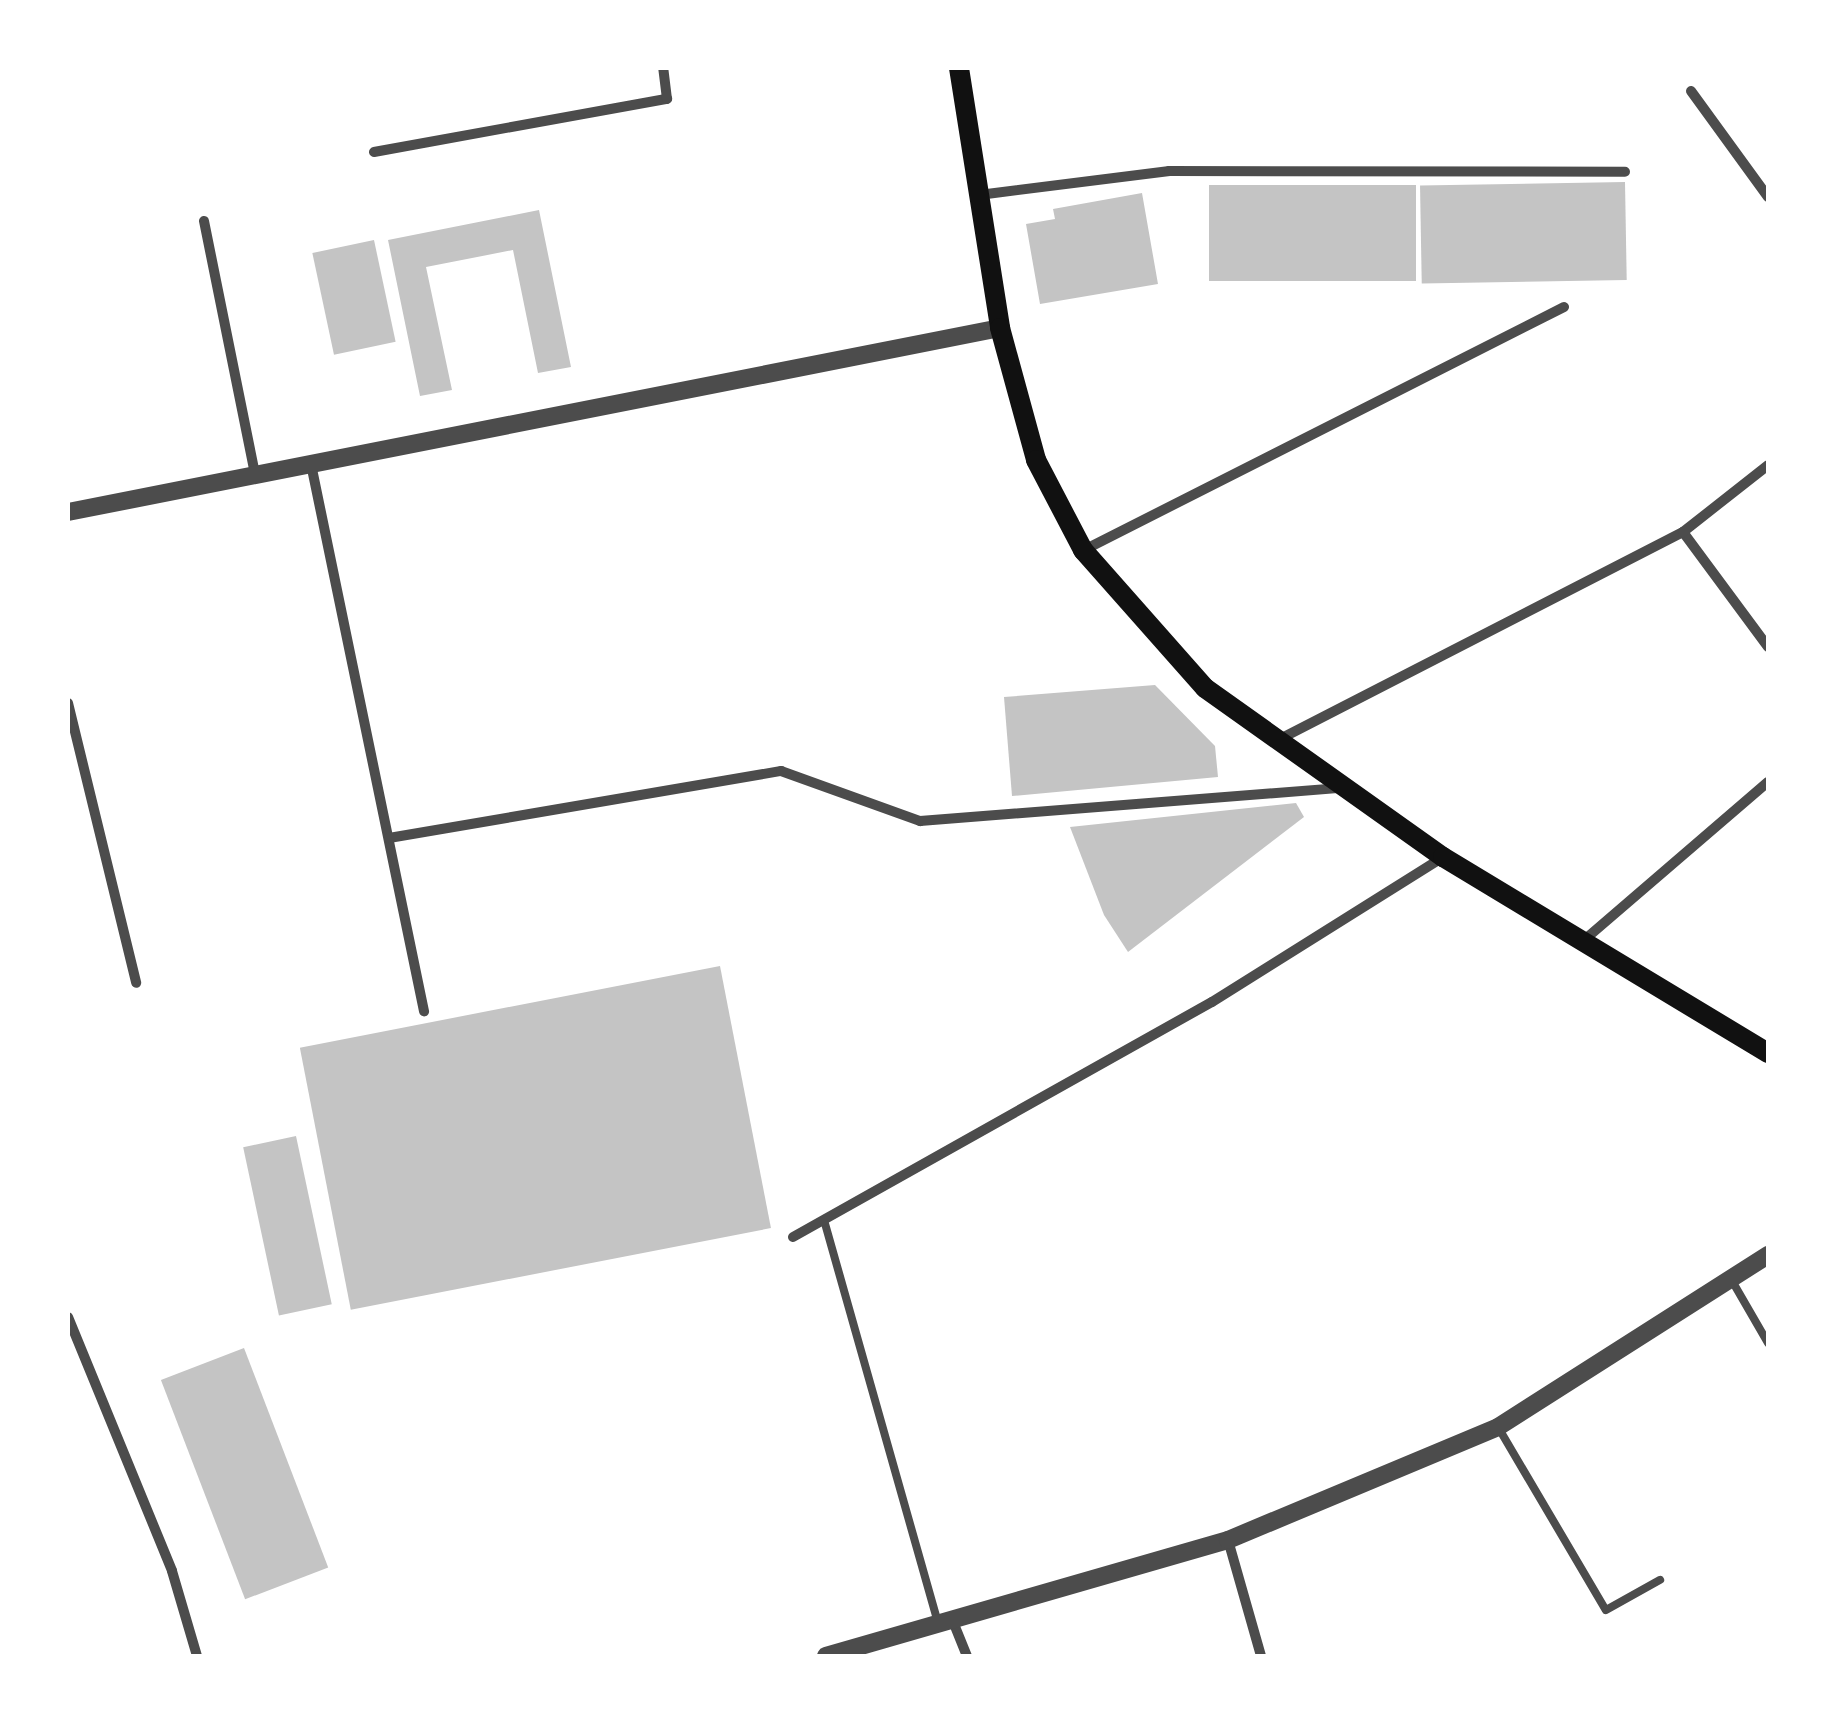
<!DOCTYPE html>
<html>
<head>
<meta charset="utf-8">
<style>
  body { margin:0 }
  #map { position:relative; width:1836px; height:1724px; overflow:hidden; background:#fff; font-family:Lato,sans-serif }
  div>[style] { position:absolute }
  .building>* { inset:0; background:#c4c4c4; transform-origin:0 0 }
  .service>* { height:8px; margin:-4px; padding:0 4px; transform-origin:4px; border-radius:4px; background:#4c4c4c }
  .minor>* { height:10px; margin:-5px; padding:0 5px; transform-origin:5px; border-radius:5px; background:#4c4c4c }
  .tertiary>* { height:18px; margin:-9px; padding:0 9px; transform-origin:9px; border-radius:9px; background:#4c4c4c }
  .secondary>* { height:20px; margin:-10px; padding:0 10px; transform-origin:10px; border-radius:10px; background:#111 }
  span { translate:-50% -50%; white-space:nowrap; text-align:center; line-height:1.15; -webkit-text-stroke:9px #fff; paint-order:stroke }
  .frame { position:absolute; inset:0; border:70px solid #fff; pointer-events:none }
</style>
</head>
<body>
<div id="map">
  <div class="building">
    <i style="left:1625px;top:182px;width:98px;height:205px;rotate:89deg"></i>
    <i style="left:1209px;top:185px;width:207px;height:96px"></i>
    <i style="clip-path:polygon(1142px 193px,1158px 284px,1040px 304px,1026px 224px,1055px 219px,1053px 209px)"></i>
    <i style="clip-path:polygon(539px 210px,571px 367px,538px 373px,513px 250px,426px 267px,452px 390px,420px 396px,388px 240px)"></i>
    <i style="left:374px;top:240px;width:104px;height:63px;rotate:78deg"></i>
    <i style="clip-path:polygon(1155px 685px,1215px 746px,1218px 777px,1012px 796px,1004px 697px)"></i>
    <i style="clip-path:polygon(1296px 803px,1304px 817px,1128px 952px,1104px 915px,1070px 827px)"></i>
    <i style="left:720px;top:966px;width:267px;height:428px;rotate:79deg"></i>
    <i style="left:296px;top:1136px;width:172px;height:54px;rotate:78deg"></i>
    <i style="left:244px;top:1348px;width:235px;height:89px;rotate:69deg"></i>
  </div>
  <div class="service">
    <i style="left:824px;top:1220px;width:418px;rotate:74.2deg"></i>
    <i style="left:1731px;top:1279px;width:74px;rotate:60deg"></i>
    <i style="left:1498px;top:1427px;width:212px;rotate:59.5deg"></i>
    <i style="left:1606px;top:1610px;width:62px;rotate:-29.1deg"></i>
  </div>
  <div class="minor">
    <i style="left:1691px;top:91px;width:131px;rotate:54deg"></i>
    <i style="left:374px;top:152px;width:298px;rotate:-10.3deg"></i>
    <i style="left:667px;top:99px;width:31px;rotate:-97deg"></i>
    <i style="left:979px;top:195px;width:192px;rotate:-7.2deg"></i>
    <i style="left:1169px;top:171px;width:456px;rotate:0.1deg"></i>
    <i style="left:204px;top:221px;width:259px;rotate:78.6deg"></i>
    <i style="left:311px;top:464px;width:559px;rotate:78.33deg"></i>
    <i style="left:1683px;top:532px;width:143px;rotate:53.5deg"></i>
    <i style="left:1084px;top:550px;width:538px;rotate:-26.85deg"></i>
    <i style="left:68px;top:703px;width:288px;rotate:76.3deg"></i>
    <i style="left:1280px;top:739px;width:453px;rotate:-27.2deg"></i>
    <i style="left:1683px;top:532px;width:108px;rotate:-38.2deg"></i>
    <i style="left:389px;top:838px;width:398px;rotate:-9.7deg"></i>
    <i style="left:781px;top:771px;width:148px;rotate:19.8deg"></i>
    <i style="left:920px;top:821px;width:422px;rotate:-4.5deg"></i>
    <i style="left:1583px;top:941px;width:244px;rotate:-40.7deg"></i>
    <i style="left:793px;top:1237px;width:480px;rotate:-29.3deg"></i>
    <i style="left:1212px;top:1002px;width:273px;rotate:-32.1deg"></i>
    <i style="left:68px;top:1317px;width:274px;rotate:67.7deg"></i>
    <i style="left:172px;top:1571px;width:89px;rotate:73.6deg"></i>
    <i style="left:1228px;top:1540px;width:121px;rotate:74.1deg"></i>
    <i style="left:952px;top:1619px;width:40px;rotate:68deg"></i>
  </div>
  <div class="tertiary">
    <i style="left:68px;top:512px;width:950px;rotate:-11.17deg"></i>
    <i style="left:826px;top:1656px;width:418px;rotate:-16.1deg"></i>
    <i style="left:1228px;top:1540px;width:293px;rotate:-22.7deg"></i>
    <i style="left:1498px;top:1427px;width:320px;rotate:-32.5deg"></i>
  </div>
  <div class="secondary">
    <i style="left:959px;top:68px;width:263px;rotate:81deg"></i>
    <i style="left:1000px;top:328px;width:137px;rotate:74.7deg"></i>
    <i style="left:1036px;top:460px;width:102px;rotate:62.4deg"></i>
    <i style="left:1083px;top:550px;width:184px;rotate:48.5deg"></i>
    <i style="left:1205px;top:688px;width:292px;rotate:35.4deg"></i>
    <i style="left:1443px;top:857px;width:380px;rotate:31.1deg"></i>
  </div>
  <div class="frame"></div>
</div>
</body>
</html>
